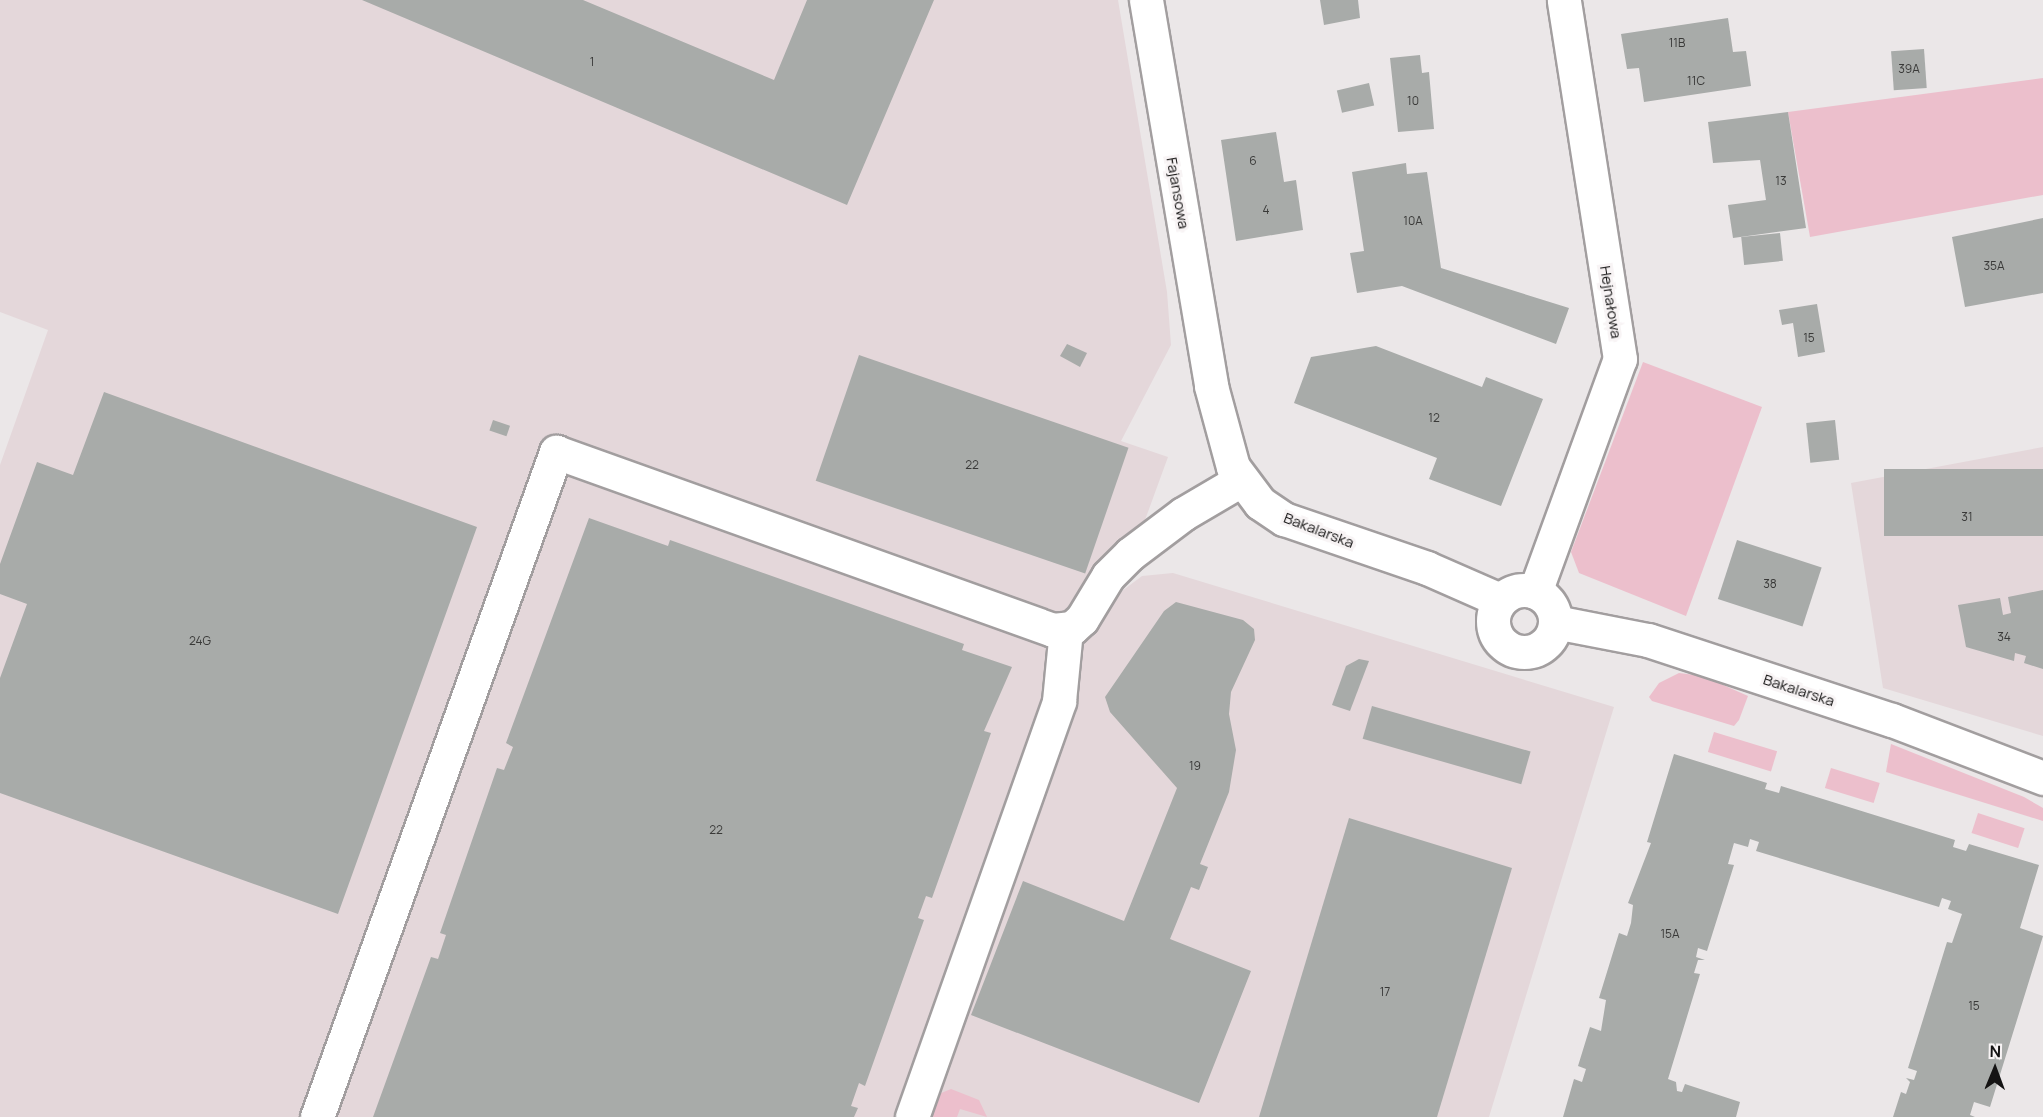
<!DOCTYPE html>
<html>
<head>
<meta charset="utf-8">
<style>
  body { margin:0 }
  #map { position:relative; width:2043px; height:1117px; overflow:hidden; background:#ebe7e8; font-family:Manrope,sans-serif }
  div>[style] { position:absolute }
  .built>* { inset:0; background:#e4d7da }
  .green>* { inset:0; background:#ecbfcc; transform-origin:0 0 }
  .building>* { inset:0; background:#a8aba9; transform-origin:0 0 }
  .roads { filter:drop-shadow(2px 0 #a29e9f) drop-shadow(-2px 0 #a29e9f) drop-shadow(0 2px #a29e9f) drop-shadow(0 -2px #a29e9f) }
  .minor>* { height:33px; margin:-16.5px; padding:0 16.5px; transform-origin:16.5px; border-radius:16.5px; background:#fff }
  .minor>.ring { margin:-16.5px; padding:0; box-sizing:content-box; background:none; border:33px solid #fff; border-radius:50% }
  span { translate:-50% -50%; white-space:nowrap; text-align:center; line-height:1.15; -webkit-text-stroke:6px #f8f4f5; paint-order:stroke }
  .number-label { font-size:12px; color:#393938 }
  .number-label span { -webkit-text-stroke-width:0 }
  .street-label { font-size:15px; color:#141313 }
  .north { position:absolute; left:1965px; top:1039px; width:60px; height:60px; -webkit-text-stroke:4px #f8f4f5; paint-order:stroke; rotate:1deg; font-size:16px; font-weight:700; line-height:24px; text-align:center; color:#141313 }
  .north::after { content:''; display:block; margin:auto; width:21px; height:27px; background:#141313; clip-path:polygon(50% 0,100% 100%,50% 72%,0 100%) }
</style>
</head>
<body>
<div id="map">
  <div class="built">
    <i style="clip-path:polygon(0 0,1118px 0,1167px 292px,1171px 345px,1121px 441px,1168px 457px,1118px 594px,1142px 576px,1173px 573px,1614px 707px,1489px 1117px,0 1117px,0 465px,48px 330px,0 312px)"></i>
    <i style="clip-path:polygon(2043px 447px,2043px 736px,1883px 688px,1851px 483px)"></i>
  </div>
  <div class="green">
    <i style="clip-path:polygon(2043px 78px,2043px 195px,1810px 237px,1788px 112px)"></i>
    <i style="clip-path:polygon(1643px 362px,1762px 407px,1686px 616px,1579px 573px,1571px 552px)"></i>
    <i style="clip-path:polygon(1679px 673px,1703px 676px,1748px 696px,1739px 720px,1734px 726px,1652px 701px,1649px 697px,1659px 683px)"></i>
    <i style="left:1714px;top:732px;width:66px;height:21px;rotate:17deg"></i>
    <i style="clip-path:polygon(1891px 744px,2024px 797px,2043px 808px,2043px 821px,1886px 772px)"></i>
    <i style="left:1831px;top:768px;width:51px;height:21px;rotate:17deg"></i>
    <i style="left:1978px;top:813px;width:49px;height:21px;rotate:18deg"></i>
    <i style="clip-path:polygon(951px 1089px,979px 1100px,987px 1117px,960px 1109px,957px 1117px,929px 1117px,939px 1094px)"></i>
  </div>
  <div class="building">
    <i style="clip-path:polygon(362px 0,583px 0,774px 80px,807px 0,934px 0,847px 205px)"></i>
    <i style="clip-path:polygon(1320px 0,1358px 0,1360px 18px,1324px 25px)"></i>
    <i style="clip-path:polygon(1728px 18px,1733px 52px,1746px 51px,1751px 86px,1644px 102px,1639px 68px,1627px 69px,1621px 34px)"></i>
    <i style="left:1924px;top:49px;width:39px;height:33px;rotate:86deg"></i>
    <i style="clip-path:polygon(1420px 55px,1422px 73px,1429px 72px,1434px 129px,1398px 132px,1390px 58px)"></i>
    <i style="left:1369px;top:83px;width:23px;height:33px;rotate:77deg"></i>
    <i style="clip-path:polygon(1788px 112px,1806px 228px,1733px 238px,1728px 205px,1766px 200px,1760px 160px,1713px 163px,1708px 122px)"></i>
    <i style="clip-path:polygon(1276px 132px,1284px 182px,1296px 180px,1303px 230px,1236px 241px,1221px 140px)"></i>
    <i style="clip-path:polygon(1406px 163px,1407px 174px,1427px 172px,1441px 268px,1569px 308px,1556px 344px,1402px 286px,1357px 293px,1350px 253px,1364px 251px,1352px 172px)"></i>
    <i style="clip-path:polygon(2043px 218px,2043px 293px,1965px 307px,1952px 237px)"></i>
    <i style="left:1780px;top:233px;width:28px;height:39px;rotate:84deg"></i>
    <i style="clip-path:polygon(1817px 304px,1825px 352px,1798px 357px,1793px 323px,1782px 325px,1779px 310px)"></i>
    <i style="clip-path:polygon(1067px 344px,1087px 353px,1080px 367px,1060px 356px)"></i>
    <i style="clip-path:polygon(1376px 346px,1482px 387px,1486px 377px,1543px 399px,1501px 506px,1429px 479px,1437px 458px,1294px 403px,1311px 357px)"></i>
    <i style="left:859px;top:355px;width:285px;height:133px;rotate:19deg"></i>
    <i style="clip-path:polygon(104px 392px,477px 527px,338px 914px,0 793px,0 678px,27px 604px,0 594px,0 564px,37px 462px,73px 475px)"></i>
    <i style="left:493px;top:420px;width:18px;height:11px;rotate:19deg"></i>
    <i style="left:1835px;top:420px;width:40px;height:29px;rotate:84deg"></i>
    <i style="left:2043px;top:469px;width:67px;height:159px;rotate:90deg"></i>
    <i style="clip-path:polygon(589px 518px,668px 546px,670px 540px,964px 644px,962px 650px,1012px 667px,984px 731px,991px 733px,932px 898px,926px 896px,918px 918px,924px 920px,865px 1086px,859px 1083px,851px 1106px,858px 1108px,854px 1117px,373px 1117px,431px 957px,438px 959px,446px 935px,440px 933px,497px 768px,504px 770px,513px 747px,506px 743px)"></i>
    <i style="left:1737px;top:540px;width:89px;height:62px;rotate:18deg"></i>
    <i style="clip-path:polygon(2043px 590px,2043px 669px,2024px 663px,2026px 656px,2015px 653px,2014px 661px,1966px 647px,1958px 605px,2000px 598px,2003px 615px,2011px 613px,2008px 597px)"></i>
    <i style="clip-path:polygon(1176px 602px,1243px 620px,1254px 629px,1255px 640px,1231px 692px,1229px 714px,1236px 750px,1229px 792px,1200px 864px,1208px 867px,1199px 890px,1191px 887px,1170px 939px,1251px 971px,1199px 1103px,971px 1015px,1023px 881px,1124px 921px,1177px 788px,1110px 712px,1105px 697px,1164px 611px)"></i>
    <i style="clip-path:polygon(1359px 659px,1369px 661px,1350px 711px,1332px 705px,1346px 666px)"></i>
    <i style="left:1372px;top:706px;width:165px;height:34px;rotate:16deg"></i>
    <i style="clip-path:polygon(1674px 754px,1767px 783px,1765px 789px,1779px 793px,1781px 786px,1955px 840px,1953px 847px,1966px 851px,1969px 844px,2039px 865px,2020px 928px,2043px 936px,1990px 1107px,1974px 1102px,1970px 1115px,1975px 1117px,1893px 1117px,1901px 1092px,1906px 1094px,1910px 1082px,1906px 1078px,1914px 1080px,1917px 1071px,1908px 1068px,1947px 942px,1952px 943px,1962px 914px,1948px 909px,1951px 901px,1942px 898px,1939px 907px,1756px 851px,1759px 842px,1750px 839px,1748px 847px,1734px 843px,1728px 864px,1734px 865px,1707px 951px,1698px 948px,1696px 957px,1705px 960px,1698px 960px,1694px 973px,1700px 974px,1668px 1079px,1676px 1082px,1677px 1091px,1682px 1092px,1685px 1084px,1740px 1102px,1736px 1117px,1563px 1117px,1574px 1079px,1582px 1082px,1586px 1069px,1578px 1066px,1590px 1027px,1601px 1031px,1606px 1000px,1599px 998px,1619px 933px,1627px 936px,1631px 923px,1633px 905px,1628px 903px,1651px 843px,1647px 842px)"></i>
    <i style="clip-path:polygon(1349px 818px,1512px 868px,1437px 1117px,1259px 1117px)"></i>
  </div>
  <div class="roads">
    <div class="minor">
      <i style="left:1146px;top:0;width:391px;rotate:80.4deg"></i>
      <i style="left:1211px;top:386px;width:84px;rotate:74.8deg"></i>
      <i style="left:1233px;top:467px;width:45px;rotate:53.1deg"></i>
      <i style="left:1260px;top:503px;width:29px;rotate:34deg"></i>
      <i style="left:1284px;top:519px;width:151px;rotate:18.9deg"></i>
      <i style="left:1427px;top:568px;width:80px;rotate:23.7deg"></i>
      <i class="ring" style="left:1493px;top:590px;width:29px;height:29px"></i>
      <i style="left:1535px;top:592px;width:248px;rotate:-70deg"></i>
      <i style="left:1620px;top:359px;width:363px;rotate:-98.9deg"></i>
      <i style="left:1555px;top:622px;width:95px;rotate:11deg"></i>
      <i style="left:1648px;top:640px;width:257px;rotate:18.2deg"></i>
      <i style="left:1892px;top:720px;width:162px;rotate:21deg"></i>
      <i style="left:317px;top:1117px;width:707px;rotate:-70.23deg"></i>
      <i style="left:556px;top:452px;width:528px;rotate:19.7deg"></i>
      <i style="left:1053px;top:630px;width:19px;rotate:-6deg"></i>
      <i style="left:1072px;top:628px;width:13px;rotate:-42deg"></i>
      <i style="left:1082px;top:619px;width:50px;rotate:-58.8deg"></i>
      <i style="left:1108px;top:576px;width:31px;rotate:-45deg"></i>
      <i style="left:1130px;top:554px;width:66px;rotate:-37deg"></i>
      <i style="left:1183px;top:514px;width:67px;rotate:-30.4deg"></i>
      <i style="left:912px;top:1117px;width:441px;rotate:-70.5deg"></i>
      <i style="left:1059px;top:701px;width:71px;rotate:-84.4deg"></i>
    </div>
  </div>
  <div class="number-label">
    <span style="left:1677px;top:43px">11B</span>
    <span style="left:592px;top:62px">1</span>
    <span style="left:1909px;top:69px">39A</span>
    <span style="left:1696px;top:81px">11C</span>
    <span style="left:1413px;top:101px">10</span>
    <span style="left:1253px;top:161px">6</span>
    <span style="left:1781px;top:181px">13</span>
    <span style="left:1266px;top:210px">4</span>
    <span style="left:1413px;top:221px">10A</span>
    <span style="left:1994px;top:266px">35A</span>
    <span style="left:1809px;top:338px">15</span>
    <span style="left:1434px;top:418px">12</span>
    <span style="left:972px;top:465px">22</span>
    <span style="left:1967px;top:517px">31</span>
    <span style="left:1770px;top:584px">38</span>
    <span style="left:2004px;top:637px">34</span>
    <span style="left:200px;top:641px">24G</span>
    <span style="left:1195px;top:766px">19</span>
    <span style="left:716px;top:830px">22</span>
    <span style="left:1670px;top:934px">15A</span>
    <span style="left:1385px;top:992px">17</span>
    <span style="left:1974px;top:1006px">15</span>
  </div>
  <div class="street-label">
    <span style="left:1178px;top:193px;rotate:80deg">Fajansowa</span>
    <span style="left:1611px;top:302px;rotate:81deg">Hejnałowa</span>
    <span style="left:1319px;top:530px;rotate:21deg">Bakalarska</span>
    <span style="left:1799px;top:690px;rotate:18deg">Bakalarska</span>
  </div>
  <div class="north">N</div>
</div>
</body>
</html>
